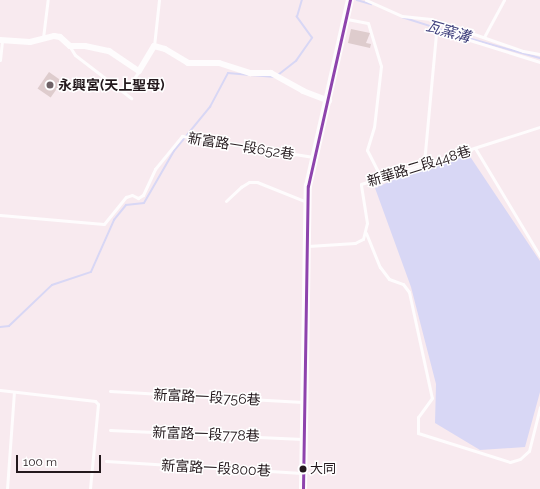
<!DOCTYPE html>
<html>
<head>
<meta charset="utf-8">
<style>
  body { margin:0 }
  #map { position:relative; width:540px; height:489px; overflow:hidden; background:#f8eaef; font-family:Raleway,"Noto Sans TC",sans-serif }
  div>[style] { position:absolute }
  .water>* { inset:0; background:#d8d7f5 }
  .stream>* { height:1.5px; margin:-0.75px; padding:0 0.75px; transform-origin:0.75px; border-radius:0.75px; background:#d8d7f5 }
  .building>* { inset:0; background:#decccd; transform-origin:0 0 }
  .service>* { height:3px; margin:-1.5px; padding:0 1.5px; transform-origin:1.5px; border-radius:1.5px; background:#fefcfd }
  .minor>* { height:6px; margin:-3px; padding:0 3px; transform-origin:3px; border-radius:3px; background:#fefcfd }
  .tertiary>* { height:8px; margin:-4px; padding:0 4px; transform-origin:4px; border-radius:4px; background:#fefcfd }
  .bus-1>* { height:3px; margin:-1.5px; padding:0 1.5px; transform-origin:1.5px; border-radius:1.5px; background:#8e44ad }
  .dots>* { width:11px; height:11px; translate:-50% -50%; box-sizing:border-box; border:2px solid #fff; border-radius:50% }
  span { translate:-50% -50%; white-space:nowrap; text-align:center; line-height:1.15; -webkit-text-stroke:3px #fff; paint-order:stroke }
  .bus-label { font-size:13px; color:#23181c }
  .left { translate:0 -50%; text-align:left }
  .poi-label { font-size:14px; color:#23181c; font-weight:700 }
  .street-label { font-size:14px; color:#23181c }
  .water-label { font-size:15px; color:#40407d; font-style:italic }
  .scale { position:absolute; left:16px; top:455px; width:85px; height:18px; box-sizing:border-box; border:2px solid #23181c; border-top:0; padding-left:5px; font-size:12px; line-height:14px; white-space:nowrap; color:#23181c; -webkit-text-stroke:3px #fff; paint-order:stroke }
</style>
</head>
<body>
<div id="map">
  <div class="water">
    <i style="clip-path:polygon(465px 149px,540px 261px,540px 392px,525px 447px,480px 450px,435px 423px,436px 384px,411px 287px,375px 188px)"></i>
  </div>
  <div class="stream">
    <i style="left:357px;top:0;width:15px;rotate:16deg"></i>
    <i style="left:402px;top:17px;width:46px;rotate:17.7deg"></i>
    <i style="left:451px;top:33px;width:92px;rotate:15.7deg"></i>
    <i style="left:278px;top:75px;width:23px;rotate:-38deg"></i>
    <i style="left:296px;top:61px;width:28px;rotate:-55deg"></i>
    <i style="left:312px;top:38px;width:26px;rotate:-126deg"></i>
    <i style="left:297px;top:17px;width:18px;rotate:-74deg"></i>
    <i style="left:0;top:327px;width:9px;rotate:-6deg"></i>
    <i style="left:9px;top:326px;width:59px;rotate:-43.6deg"></i>
    <i style="left:52px;top:285px;width:41px;rotate:-18.4deg"></i>
    <i style="left:91px;top:272px;width:57px;rotate:-66.1deg"></i>
    <i style="left:114px;top:220px;width:19px;rotate:-51deg"></i>
    <i style="left:126px;top:205px;width:18px;rotate:-6deg"></i>
    <i style="left:144px;top:203px;width:60px;rotate:-60deg"></i>
    <i style="left:174px;top:151px;width:57px;rotate:-50.7deg"></i>
    <i style="left:210px;top:107px;width:38px;rotate:-62deg"></i>
    <i style="left:228px;top:73px;width:47px;rotate:4.9deg"></i>
  </div>
  <div class="building">
    <i style="clip-path:polygon(351px 29px,370px 33px,366px 43px,371px 44px,370px 48px,348px 43px)"></i>
    <i style="left:49px;top:72px;width:16px;height:20px;rotate:35deg"></i>
  </div>
  <div class="service">
    <i style="left:366px;top:0;width:39px;rotate:24deg"></i>
    <i style="left:402px;top:16px;width:29px;rotate:6deg"></i>
    <i style="left:431px;top:19px;width:97px;rotate:19.2deg"></i>
    <i style="left:523px;top:51px;width:17px;rotate:10deg"></i>
    <i style="left:347px;top:19px;width:21px;rotate:11deg"></i>
    <i style="left:368px;top:23px;width:45px;rotate:73.2deg"></i>
    <i style="left:381px;top:66px;width:61px;rotate:96.5deg"></i>
    <i style="left:374px;top:127px;width:24px;rotate:107deg"></i>
    <i style="left:367px;top:150px;width:30px;rotate:63deg"></i>
    <i style="left:444px;top:32px;width:101px;rotate:17.4deg"></i>
    <i style="left:484px;top:37px;width:42px;rotate:-61.6deg"></i>
    <i style="left:43px;top:38px;width:38px;rotate:-83deg"></i>
    <i style="left:154px;top:46px;width:46px;rotate:-83.8deg"></i>
    <i style="left:70px;top:47px;width:9px;rotate:58deg"></i>
    <i style="left:75px;top:55px;width:71px;rotate:37.5deg"></i>
    <i style="left:0;top:60px;width:20px;rotate:-84deg"></i>
    <i style="left:125px;top:91px;width:24px;rotate:-55deg"></i>
    <i style="left:475px;top:148px;width:126px;rotate:59deg"></i>
    <i style="left:424px;top:163px;width:130px;rotate:-84.7deg"></i>
    <i style="left:436px;top:34px;width:8px;rotate:-14deg"></i>
    <i style="left:226px;top:201px;width:21px;rotate:-43deg"></i>
    <i style="left:241px;top:187px;width:9px;rotate:-32deg"></i>
    <i style="left:249px;top:182px;width:8px"></i>
    <i style="left:257px;top:182px;width:54px;rotate:21.8deg"></i>
    <i style="left:0;top:215px;width:104px;rotate:4.9deg"></i>
    <i style="left:104px;top:224px;width:35px;rotate:-51deg"></i>
    <i style="left:126px;top:197px;width:6px;rotate:-18deg"></i>
    <i style="left:132px;top:195px;width:7px;rotate:27deg"></i>
    <i style="left:138px;top:198px;width:6px;rotate:-31deg"></i>
    <i style="left:143px;top:195px;width:29px;rotate:-65deg"></i>
    <i style="left:155px;top:169px;width:43px;rotate:-50.7deg"></i>
    <i style="left:182px;top:136px;width:133px;rotate:9.1deg"></i>
    <i style="left:366px;top:233px;width:37px;rotate:68deg"></i>
    <i style="left:380px;top:267px;width:15px;rotate:53deg"></i>
    <i style="left:389px;top:279px;width:15px;rotate:20deg"></i>
    <i style="left:403px;top:284px;width:10px;rotate:53deg"></i>
    <i style="left:409px;top:292px;width:108px;rotate:77.8deg"></i>
    <i style="left:432px;top:398px;width:24px;rotate:126deg"></i>
    <i style="left:418px;top:417px;width:16px;rotate:90deg"></i>
    <i style="left:418px;top:433px;width:96px;rotate:17.5deg"></i>
    <i style="left:510px;top:462px;width:10px;rotate:-17deg"></i>
    <i style="left:520px;top:459px;width:12px;rotate:-42deg"></i>
    <i style="left:529px;top:451px;width:45px;rotate:-76deg"></i>
    <i style="left:308px;top:246px;width:47px;rotate:-3.7deg"></i>
    <i style="left:355px;top:243px;width:9px;rotate:-27deg"></i>
    <i style="left:363px;top:239px;width:16px;rotate:-76deg"></i>
    <i style="left:367px;top:223px;width:39px;rotate:-99deg"></i>
    <i style="left:361px;top:184px;width:188px;rotate:-17.7deg"></i>
    <i style="left:0;top:390px;width:96px;rotate:6.6deg"></i>
    <i style="left:95px;top:401px;width:4px;rotate:45deg"></i>
    <i style="left:98px;top:404px;width:85px;rotate:95.4deg"></i>
    <i style="left:110px;top:391px;width:193px;rotate:3.3deg"></i>
    <i style="left:110px;top:430px;width:193px;rotate:2.7deg"></i>
    <i style="left:106px;top:461px;width:196px;rotate:3.5deg"></i>
    <i style="left:7px;top:489px;width:97px;rotate:-85.9deg"></i>
  </div>
  <div class="minor">
    <i style="left:0;top:40px;width:30px;rotate:4deg"></i>
    <i style="left:30px;top:42px;width:25px;rotate:-14deg"></i>
    <i style="left:54px;top:36px;width:6px;rotate:9deg"></i>
    <i style="left:60px;top:37px;width:13px;rotate:42deg"></i>
    <i style="left:70px;top:46px;width:15px"></i>
    <i style="left:85px;top:46px;width:25px;rotate:12deg"></i>
    <i style="left:109px;top:51px;width:36px;rotate:34deg"></i>
    <i style="left:139px;top:71px;width:29px;rotate:-59deg"></i>
    <i style="left:154px;top:46px;width:11px;rotate:15deg"></i>
    <i style="left:165px;top:49px;width:27px;rotate:31deg"></i>
    <i style="left:188px;top:63px;width:31px"></i>
    <i style="left:219px;top:63px;width:33px;rotate:18deg"></i>
    <i style="left:250px;top:73px;width:21px"></i>
    <i style="left:271px;top:73px;width:37px;rotate:29deg"></i>
    <i style="left:303px;top:91px;width:28px;rotate:21deg"></i>
  </div>
  <div class="tertiary">
    <i style="left:303px;top:489px;width:303px;rotate:-89.1deg"></i>
    <i style="left:308px;top:186px;width:191px;rotate:-77.3deg"></i>
  </div>
  <div class="bus-1">
    <i style="left:303px;top:489px;width:303px;rotate:-89.1deg"></i>
    <i style="left:308px;top:186px;width:191px;rotate:-77.3deg"></i>
  </div>
  <div class="dots">
    <i style="left:50px;top:85px;background:#6e6266"></i>
    <i style="left:303px;top:469px;background:#23181c"></i>
  </div>
  <div class="bus-label">
    <span class="left" style="left:310px;top:469px">大同</span>
  </div>
  <div class="poi-label">
    <span class="left" style="left:58px;top:85px">永興宮(天上聖母)</span>
  </div>
  <div class="street-label">
    <span style="left:241px;top:146px;rotate:9deg">新富路一段652巷</span>
    <span style="left:419px;top:166px;rotate:-17deg">新華路二段448巷</span>
    <span style="left:207px;top:397px;rotate:3deg">新富路一段756巷</span>
    <span style="left:206px;top:434px;rotate:2deg">新富路一段778巷</span>
    <span style="left:216px;top:468px;rotate:3deg">新富路一段800巷</span>
  </div>
  <div class="water-label">
    <span style="left:448px;top:32px;rotate:16deg">瓦窯溝</span>
  </div>
  <div class="scale">100 m</div>
</div>
</body>
</html>
